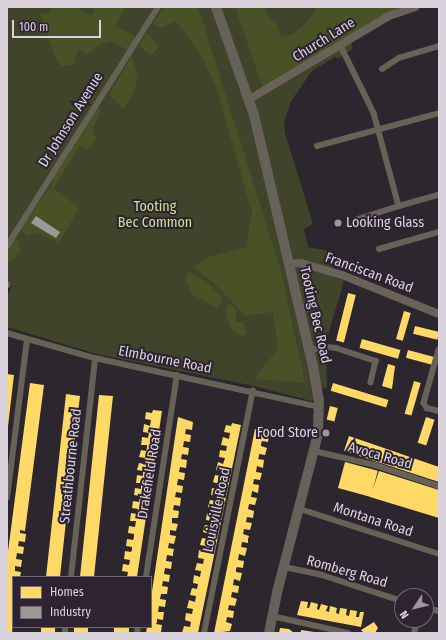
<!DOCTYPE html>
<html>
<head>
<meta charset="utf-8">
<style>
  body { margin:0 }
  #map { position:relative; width:446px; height:640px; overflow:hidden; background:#2c262e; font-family:"Fira Sans Condensed",sans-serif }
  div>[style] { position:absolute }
  .green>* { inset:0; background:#3f442b }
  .forest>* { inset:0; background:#495227 }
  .homes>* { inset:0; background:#ffd966; transform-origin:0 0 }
  .industry>* { inset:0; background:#999 }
  .street>* { height:5.5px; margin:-2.75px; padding:0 2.75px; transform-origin:2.75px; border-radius:2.75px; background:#676256 }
  .secondary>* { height:8px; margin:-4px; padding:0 4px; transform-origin:4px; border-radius:4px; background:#696258 }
  .highway>* { height:10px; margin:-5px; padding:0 5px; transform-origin:5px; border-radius:5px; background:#67615c }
  .dots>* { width:11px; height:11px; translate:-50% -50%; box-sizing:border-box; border:2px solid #2d2332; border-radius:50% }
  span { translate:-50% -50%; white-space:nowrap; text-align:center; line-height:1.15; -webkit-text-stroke:4px #2d2332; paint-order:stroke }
  .street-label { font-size:14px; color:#dad3dd }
  .park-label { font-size:14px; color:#cee191 }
  .poi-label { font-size:14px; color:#dad3dd }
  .left { translate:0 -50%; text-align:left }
  .right { translate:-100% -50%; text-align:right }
  .frame { position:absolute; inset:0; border:8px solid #dad3dd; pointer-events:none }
  .legend { position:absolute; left:12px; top:576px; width:140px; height:52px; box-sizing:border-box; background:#2d2332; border:1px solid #726976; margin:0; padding:5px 7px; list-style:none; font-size:12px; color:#dad3dd }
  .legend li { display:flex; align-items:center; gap:8px; height:20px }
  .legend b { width:20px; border:1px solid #726976 }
  .north { position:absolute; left:394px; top:588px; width:40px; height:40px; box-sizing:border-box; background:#2d2332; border:1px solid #726976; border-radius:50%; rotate:235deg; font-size:11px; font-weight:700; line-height:16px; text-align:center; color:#dad3dd }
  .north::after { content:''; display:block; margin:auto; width:14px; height:18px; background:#9d96a0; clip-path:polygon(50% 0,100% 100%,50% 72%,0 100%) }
  .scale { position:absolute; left:12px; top:20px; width:89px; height:18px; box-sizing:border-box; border:2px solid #dad3dd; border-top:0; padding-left:5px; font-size:12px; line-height:14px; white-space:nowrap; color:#dad3dd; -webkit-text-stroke:3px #2d2332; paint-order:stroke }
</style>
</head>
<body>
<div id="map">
  <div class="green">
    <i style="clip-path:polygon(7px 7px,389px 7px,348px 32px,353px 49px,339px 58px,335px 57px,312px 71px,291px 101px,284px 122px,285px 133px,313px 224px,304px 229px,308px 247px,334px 252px,332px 276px,344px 281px,326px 342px,327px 388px,312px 387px,315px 402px,258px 387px,97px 354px,7px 327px,7px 297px,12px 286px,7px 277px)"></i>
  </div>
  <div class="forest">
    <i style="clip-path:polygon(51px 7px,77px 7px,86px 14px,93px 15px,94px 7px,126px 7px,115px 25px,137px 38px,129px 51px,111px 41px,101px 44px,87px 54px,78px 50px,74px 65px,61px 66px,56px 60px,40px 14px,50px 13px)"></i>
    <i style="clip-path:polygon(165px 7px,198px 7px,281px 271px,305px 383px,254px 379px,278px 349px,273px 312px,245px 316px,217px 286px,194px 267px,209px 257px,246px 247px,252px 213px,216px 86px,201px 55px,176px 21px,161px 28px,152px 24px)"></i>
    <i style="clip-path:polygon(235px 7px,267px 7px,265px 10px,270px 20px,277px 24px,281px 37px,295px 33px,311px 18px,317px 7px,401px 7px,263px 89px)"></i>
    <i style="clip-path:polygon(147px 33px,159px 47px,151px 56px,139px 45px)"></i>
    <i style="clip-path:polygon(132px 56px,137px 74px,136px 87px,124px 109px,109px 94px)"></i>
    <i style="clip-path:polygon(98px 106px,101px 112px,93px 127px,96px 140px,86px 149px,80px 145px,54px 188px,79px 208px,59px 243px,36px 232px,27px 236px,21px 230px,24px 224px,51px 186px,61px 164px)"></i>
    <i style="clip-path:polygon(14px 240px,18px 240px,21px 250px,11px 262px,7px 262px,7px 251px)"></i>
    <i style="clip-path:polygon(188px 271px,210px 285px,222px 298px,217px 309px,192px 294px,185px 279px)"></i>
    <i style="clip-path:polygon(230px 303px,236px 310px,236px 322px,244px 322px,246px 335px,238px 335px,232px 330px,226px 317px,226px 307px)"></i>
  </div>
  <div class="homes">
    <i style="left:348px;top:293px;width:8px;height:49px;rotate:14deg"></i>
    <i style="left:404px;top:311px;width:7px;height:29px;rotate:16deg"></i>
    <i style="left:415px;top:326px;width:25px;height:8px;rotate:14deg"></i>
    <i style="left:362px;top:339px;width:40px;height:9px;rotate:16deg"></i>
    <i style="left:408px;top:350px;width:27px;height:8px;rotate:15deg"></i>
    <i style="clip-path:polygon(388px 364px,395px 366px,392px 389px,382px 386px)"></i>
    <i style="clip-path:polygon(7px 374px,14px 375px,8px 426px,7px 426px)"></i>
    <i style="left:414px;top:381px;width:7px;height:34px;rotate:16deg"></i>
    <i style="clip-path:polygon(30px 383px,44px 385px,25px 531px,20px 530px,20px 533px,26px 534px,25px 542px,19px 541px,18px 546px,24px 547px,23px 554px,17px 553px,16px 559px,22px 560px,21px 567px,15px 566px,15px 571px,21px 572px,20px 577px,13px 577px,13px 622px,12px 633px,7px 633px,7px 559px)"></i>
    <i style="left:333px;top:383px;width:58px;height:8px;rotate:17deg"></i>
    <i style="clip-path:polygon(66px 394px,80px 396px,75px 437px,60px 577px,46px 577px)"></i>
    <i style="clip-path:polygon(99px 395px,113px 396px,110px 424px,94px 577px,80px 577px)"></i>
    <i style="left:330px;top:406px;width:8px;height:14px;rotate:14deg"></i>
    <i style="clip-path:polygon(153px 410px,162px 411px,137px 577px,127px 577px,128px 572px,122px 571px,123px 564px,129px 565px,130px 560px,124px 559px,125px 551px,131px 552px,132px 550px,132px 547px,126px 546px,127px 539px,133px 540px,134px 537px,134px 534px,128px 533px,129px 526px,135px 527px,136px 521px,130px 521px,131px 513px,137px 514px,138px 509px,132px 508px,133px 501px,139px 502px,140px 496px,134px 495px,135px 488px,141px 489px,141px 486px,142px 483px,136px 483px,137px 475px,143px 476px,143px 471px,137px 470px,139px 463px,144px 464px,145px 458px,139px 457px,141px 450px,146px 451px,147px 448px,147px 445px,141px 445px,142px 437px,148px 438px,149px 433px,143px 432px,144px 424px,150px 426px,151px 420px,145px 419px,146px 412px,152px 413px)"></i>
    <i style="clip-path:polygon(178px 417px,193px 422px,192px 430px,186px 429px,185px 434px,191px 435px,190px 442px,184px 441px,183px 447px,189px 448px,188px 455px,182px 454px,181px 459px,187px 460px,186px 468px,180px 467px,179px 472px,185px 473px,184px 480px,178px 479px,177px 485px,183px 486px,182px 493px,176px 492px,175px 497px,181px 498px,180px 506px,174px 505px,173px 510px,179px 511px,178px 518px,172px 518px,172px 523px,178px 524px,177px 527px,176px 531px,170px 530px,170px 535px,176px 536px,174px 544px,169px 543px,168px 548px,174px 549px,173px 553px,173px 556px,167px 555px,166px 561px,172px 562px,171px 569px,165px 568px,164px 574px,170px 575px,169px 582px,163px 581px,162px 586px,168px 587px,167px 594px,161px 594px,160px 599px,166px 600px,165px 607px,159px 606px,158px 612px,164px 612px,163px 620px,157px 619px,157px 622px,156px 624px,162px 625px,161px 632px,146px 633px,147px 627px,151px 627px,151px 598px)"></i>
    <i style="left:426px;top:417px;width:9px;height:27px;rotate:18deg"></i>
    <i style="clip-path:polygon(232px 423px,241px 425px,198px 633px,182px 633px,184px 626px,190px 627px,191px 622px,185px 620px,186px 613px,192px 614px,193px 609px,187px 608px,189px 600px,195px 602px,196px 596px,190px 595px,192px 588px,197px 589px,198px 584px,193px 583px,194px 575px,200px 577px,201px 571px,195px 570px,197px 563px,203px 564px,204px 559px,198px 558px,199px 550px,205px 552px,206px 546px,200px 545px,202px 538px,208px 539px,209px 534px,203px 532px,205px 525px,210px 526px,212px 521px,206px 520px,207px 513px,213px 514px,214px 509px,208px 507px,210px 500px,216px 501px,217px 496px,211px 495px,212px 488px,218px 489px,219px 486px,219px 484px,213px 482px,215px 475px,221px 476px,222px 471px,216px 470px,218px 462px,223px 464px,225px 458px,219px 457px,220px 450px,226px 451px,227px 446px,221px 445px,223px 437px,229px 439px,230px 433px,224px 432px,226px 425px,231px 426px)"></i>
    <i style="clip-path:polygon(255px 429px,269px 435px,268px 442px,262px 441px,261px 444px,261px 446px,267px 448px,265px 455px,259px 454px,259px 456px,258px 459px,264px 460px,263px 468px,257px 466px,256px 472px,262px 473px,260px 480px,254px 479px,253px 484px,259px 485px,258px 493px,252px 491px,251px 497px,257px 498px,255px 505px,249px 504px,248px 509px,254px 511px,253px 518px,247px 517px,246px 522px,252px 523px,250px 530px,244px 529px,243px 534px,249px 536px,248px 539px,248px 543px,242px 542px,241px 547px,247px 548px,245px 556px,239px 554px,238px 560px,244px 561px,243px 568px,237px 567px,236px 569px,236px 572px,242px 573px,240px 581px,234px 579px,233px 585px,239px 586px,238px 593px,232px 592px,231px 597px,237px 599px,235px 606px,229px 605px,228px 610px,234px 611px,233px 618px,227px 617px,226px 622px,232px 624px,230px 631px,214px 633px)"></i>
    <i style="clip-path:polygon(349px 436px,439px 467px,439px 482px,344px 451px)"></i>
    <i style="left:345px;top:462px;width:34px;height:27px;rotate:15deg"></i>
    <i style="clip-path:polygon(379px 471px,439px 490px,439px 518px,370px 497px)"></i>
    <i style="clip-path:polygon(301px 601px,308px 602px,307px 608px,309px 608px,311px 602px,318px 604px,317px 609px,319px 610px,321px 604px,328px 606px,326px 611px,329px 612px,330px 606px,337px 608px,336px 613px,339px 614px,340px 608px,347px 609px,346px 615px,349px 616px,350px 610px,357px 611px,356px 617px,359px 617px,360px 612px,364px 612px,361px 627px,297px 615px)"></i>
    <i style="clip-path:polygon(374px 622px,378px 628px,375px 633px,364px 633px,361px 630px)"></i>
    <i style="left:41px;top:627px;width:14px;height:6px"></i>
    <i style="left:74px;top:627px;width:14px;height:6px"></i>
    <i style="left:114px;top:627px;width:15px;height:6px"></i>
    <i style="clip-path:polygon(280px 628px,289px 629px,294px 633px,279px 633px)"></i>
    <i style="clip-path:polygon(301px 630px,314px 632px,314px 633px,301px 633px)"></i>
  </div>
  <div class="industry">
    <i style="clip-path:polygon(36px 216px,60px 232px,56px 238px,31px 223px)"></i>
  </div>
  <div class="street">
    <i style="left:341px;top:46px;width:75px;rotate:63.8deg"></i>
    <i style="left:374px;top:113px;width:96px;rotate:75deg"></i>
    <i style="left:399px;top:206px;width:41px;rotate:-15.8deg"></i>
    <i style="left:382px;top:69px;width:20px;rotate:-33deg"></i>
    <i style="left:399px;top:58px;width:42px;rotate:-16.7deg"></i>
    <i style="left:317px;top:146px;width:126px;rotate:-15.1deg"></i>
    <i style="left:358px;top:219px;width:43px;rotate:-17.6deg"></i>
    <i style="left:7px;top:246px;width:283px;rotate:-57.7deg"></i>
    <i style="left:379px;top:249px;width:62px;rotate:-15.8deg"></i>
    <i style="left:7px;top:283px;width:2px;rotate:63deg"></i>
    <i style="left:7px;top:333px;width:91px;rotate:15.9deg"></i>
    <i style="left:95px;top:358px;width:229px;rotate:12.3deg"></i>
    <i style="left:309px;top:350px;width:18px;rotate:-9deg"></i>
    <i style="left:327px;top:347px;width:9px;rotate:6deg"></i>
    <i style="left:336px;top:348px;width:42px;rotate:18deg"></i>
    <i style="left:376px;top:361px;width:22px;rotate:103deg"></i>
    <i style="left:439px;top:350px;width:55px;rotate:105.8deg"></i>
    <i style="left:424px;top:403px;width:6px;rotate:59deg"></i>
    <i style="left:427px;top:408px;width:12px;rotate:14deg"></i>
    <i style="left:314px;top:451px;width:63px;rotate:12.9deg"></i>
    <i style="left:375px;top:465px;width:67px;rotate:18.2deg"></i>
    <i style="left:7px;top:498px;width:159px;rotate:-82.8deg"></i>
    <i style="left:300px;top:509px;width:146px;rotate:17.9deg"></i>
    <i style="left:285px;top:567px;width:38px;rotate:12deg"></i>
    <i style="left:322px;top:575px;width:84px;rotate:18deg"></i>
    <i style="left:71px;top:577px;width:220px;rotate:-83.7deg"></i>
    <i style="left:146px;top:577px;width:204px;rotate:-81.3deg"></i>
    <i style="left:426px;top:608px;width:13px;rotate:13deg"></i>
    <i style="left:272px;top:616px;width:78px;rotate:12.6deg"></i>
    <i style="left:65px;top:633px;width:6px;rotate:-90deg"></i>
    <i style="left:137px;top:633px;width:6px;rotate:-81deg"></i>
    <i style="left:204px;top:633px;width:247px;rotate:-78.6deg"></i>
    <i style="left:414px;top:633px;width:14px;rotate:-73deg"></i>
  </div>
  <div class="secondary">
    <i style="left:248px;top:100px;width:164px;rotate:-30.8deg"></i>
    <i style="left:389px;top:16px;width:28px;rotate:-19deg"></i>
    <i style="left:289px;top:264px;width:12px;rotate:-5deg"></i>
    <i style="left:301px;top:263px;width:43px;rotate:16.3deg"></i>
    <i style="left:342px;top:275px;width:105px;rotate:21.9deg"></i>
  </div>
  <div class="highway">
    <i style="left:216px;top:7px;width:114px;rotate:70.6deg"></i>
    <i style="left:254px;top:115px;width:259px;rotate:76.8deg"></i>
    <i style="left:313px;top:367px;width:35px;rotate:80deg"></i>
    <i style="left:319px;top:401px;width:33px;rotate:92deg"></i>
    <i style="left:318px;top:434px;width:164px;rotate:104.5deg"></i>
    <i style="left:277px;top:593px;width:41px;rotate:101.3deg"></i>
  </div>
  <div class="dots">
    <i style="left:338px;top:223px;background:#9d96a0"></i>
    <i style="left:326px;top:433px;background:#9d96a0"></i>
  </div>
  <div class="street-label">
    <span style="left:324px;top:40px;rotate:-32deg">Church Lane</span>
    <span style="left:71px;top:120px;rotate:-58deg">Dr Johnson Avenue</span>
    <span style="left:369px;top:273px;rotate:20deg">Franciscan Road</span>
    <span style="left:315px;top:315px;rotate:77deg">Tooting Bec Road</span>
    <span style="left:165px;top:360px;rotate:11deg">Elmbourne Road</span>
    <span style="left:380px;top:456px;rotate:16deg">Avoca Road</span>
    <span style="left:71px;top:466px;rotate:-84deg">Streathbourne Road</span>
    <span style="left:150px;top:474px;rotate:-81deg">Drakefield Road</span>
    <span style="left:217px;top:510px;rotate:-78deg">Louisville Road</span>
    <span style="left:373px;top:520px;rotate:18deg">Montana Road</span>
    <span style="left:347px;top:572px;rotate:16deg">Romberg Road</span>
  </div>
  <div class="park-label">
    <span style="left:155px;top:215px">Tooting<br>Bec Common</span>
  </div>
  <div class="poi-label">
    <span class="left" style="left:346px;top:223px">Looking Glass</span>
    <span class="right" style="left:318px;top:433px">Food Store</span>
  </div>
  <div class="frame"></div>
  <ul class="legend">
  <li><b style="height:11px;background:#ffd966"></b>Homes</li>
  <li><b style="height:11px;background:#999"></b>Industry</li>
  </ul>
  <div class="north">N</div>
  <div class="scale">100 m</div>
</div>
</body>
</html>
